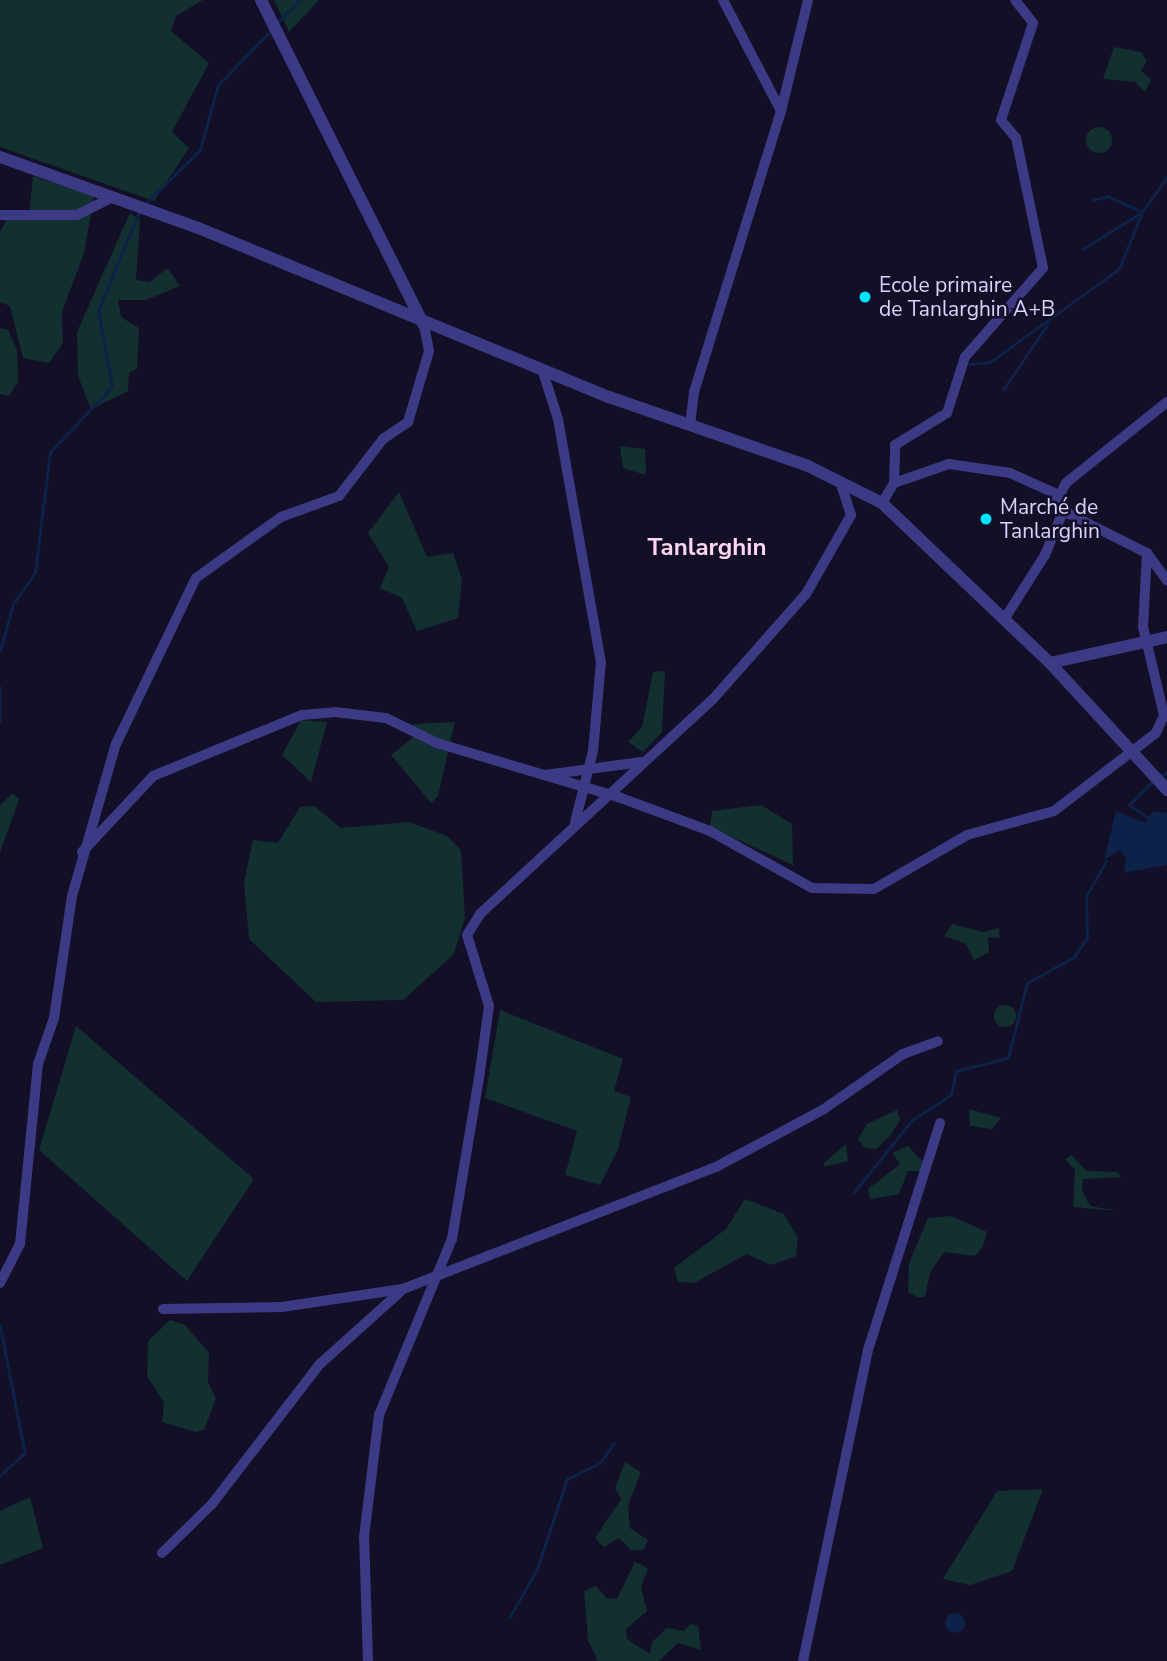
<!DOCTYPE html>
<html>
<head>
<meta charset="utf-8">
<style>
  body { margin:0 }
  #map { position:relative; width:1167px; height:1661px; overflow:hidden; background:#130f26; font-family:"Nunito Sans",sans-serif }
  div>[style] { position:absolute }
  .green>* { inset:0; background:#12302f }
  .round { border-radius:50% }
  .water>* { inset:0; background:#0c2248 }
  .stream>* { height:2.5px; margin:-1.25px; padding:0 1.25px; transform-origin:1.25px; border-radius:1.25px; background:#0c2248 }
  .minor>* { height:10px; margin:-5px; padding:0 5px; transform-origin:5px; border-radius:5px; background:#3d3a85 }
  .tertiary>* { height:12px; margin:-6px; padding:0 6px; transform-origin:6px; border-radius:6px; background:#3d3a85 }
  .dots>* { width:19px; height:19px; translate:-50% -50%; box-sizing:border-box; border:4px solid #130f26; border-radius:50% }
  span { translate:-50% -50%; white-space:nowrap; text-align:center; line-height:1.15; -webkit-text-stroke:5px #130f26; paint-order:stroke }
  .poi-label { font-size:21px; color:#d9d4ff }
  .left { translate:0 -50%; text-align:left }
  .quarter-label { font-size:24px; color:#ffd6f0; font-weight:700 }
</style>
</head>
<body>
<div id="map">
  <div class="green">
    <i style="clip-path:polygon(0 0,203px 0,176px 16px,171px 31px,209px 63px,172px 132px,189px 148px,154px 201px,0 147px)"></i>
    <i style="clip-path:polygon(274px 0,319px 0,289px 32px)"></i>
    <i style="clip-path:polygon(1114px 47px,1141px 52px,1147px 61px,1141px 71px,1151px 79px,1145px 92px,1135px 82px,1103px 79px)"></i>
    <i class="round" style="left:1086px;top:127px;width:26px;height:26px"></i>
    <i style="clip-path:polygon(33px 176px,94px 196px,84px 253px,62px 312px,63px 343px,49px 363px,23px 358px,10px 306px,0 302px,0 232px,9px 215px,29px 216px)"></i>
    <i style="clip-path:polygon(130px 213px,140px 220px,136px 280px,150px 282px,167px 268px,180px 286px,146px 300px,118px 300px,121px 317px,139px 328px,137px 369px,129px 373px,128px 391px,91px 409px,78px 376px,77px 332px)"></i>
    <i style="clip-path:polygon(0 328px,8px 330px,17px 350px,18px 382px,9px 396px,0 394px)"></i>
    <i style="clip-path:polygon(620px 446px,645px 449px,646px 475px,623px 468px)"></i>
    <i style="clip-path:polygon(399px 492px,427px 557px,453px 553px,462px 580px,458px 618px,417px 631px,402px 598px,380px 588px,389px 567px,368px 533px)"></i>
    <i style="clip-path:polygon(665px 671px,662px 732px,643px 752px,628px 742px,642px 727px,653px 672px)"></i>
    <i style="clip-path:polygon(301px 720px,327px 722px,311px 782px,282px 755px)"></i>
    <i style="clip-path:polygon(455px 722px,438px 796px,431px 803px,391px 755px,414px 737px,412px 724px)"></i>
    <i style="clip-path:polygon(13px 793px,19px 799px,0 853px,0 805px)"></i>
    <i style="clip-path:polygon(761px 805px,792px 824px,793px 865px,710px 827px,712px 811px)"></i>
    <i style="clip-path:polygon(314px 806px,341px 828px,409px 822px,447px 836px,461px 850px,465px 918px,454px 954px,403px 1000px,316px 1002px,249px 939px,244px 882px,253px 840px,278px 843px,300px 807px)"></i>
    <i style="clip-path:polygon(952px 924px,983px 932px,999px 928px,1000px 938px,988px 937px,989px 952px,974px 960px,966px 944px,944px 936px)"></i>
    <i class="round" style="left:994px;top:1005px;width:22px;height:22px"></i>
    <i style="clip-path:polygon(500px 1010px,623px 1059px,614px 1091px,631px 1097px,618px 1149px,600px 1185px,565px 1175px,577px 1131px,485px 1098px)"></i>
    <i style="clip-path:polygon(76px 1026px,254px 1179px,187px 1281px,39px 1150px)"></i>
    <i style="clip-path:polygon(969px 1109px,1001px 1118px,992px 1129px,970px 1126px)"></i>
    <i style="clip-path:polygon(897px 1110px,900px 1120px,890px 1136px,876px 1149px,865px 1148px,858px 1139px,867px 1124px)"></i>
    <i style="clip-path:polygon(846px 1144px,848px 1161px,824px 1167px,824px 1163px)"></i>
    <i style="clip-path:polygon(908px 1146px,923px 1162px,920px 1171px,908px 1171px,899px 1194px,870px 1199px,868px 1189px,900px 1164px,892px 1153px)"></i>
    <i style="clip-path:polygon(1072px 1155px,1086px 1171px,1118px 1172px,1121px 1177px,1083px 1179px,1082px 1191px,1090px 1206px,1119px 1211px,1073px 1207px,1075px 1170px,1065px 1159px)"></i>
    <i style="clip-path:polygon(745px 1199px,784px 1214px,798px 1238px,796px 1256px,771px 1265px,747px 1254px,694px 1283px,678px 1282px,674px 1268px,726px 1229px)"></i>
    <i style="clip-path:polygon(951px 1216px,987px 1232px,983px 1246px,975px 1256px,944px 1252px,930px 1273px,925px 1297px,917px 1297px,908px 1292px,909px 1263px,928px 1218px)"></i>
    <i style="clip-path:polygon(170px 1320px,185px 1325px,209px 1353px,208px 1382px,216px 1399px,204px 1430px,196px 1432px,162px 1422px,164px 1403px,147px 1376px,148px 1341px)"></i>
    <i style="clip-path:polygon(625px 1462px,641px 1472px,628px 1506px,630px 1528px,648px 1540px,643px 1550px,631px 1550px,619px 1538px,604px 1547px,595px 1538px,621px 1499px,615px 1488px)"></i>
    <i style="clip-path:polygon(1043px 1489px,1012px 1571px,970px 1585px,943px 1579px,997px 1491px)"></i>
    <i style="clip-path:polygon(30px 1497px,43px 1548px,0 1565px,0 1511px)"></i>
    <i style="clip-path:polygon(635px 1562px,648px 1568px,641px 1587px,647px 1611px,626px 1629px,627px 1639px,650px 1654px,652px 1642px,667px 1628px,684px 1631px,691px 1624px,698px 1626px,701px 1650px,678px 1643px,659px 1661px,598px 1661px,588px 1640px,584px 1591px,596px 1586px,606px 1598px,617px 1599px)"></i>
  </div>
  <div class="water">
    <i style="clip-path:polygon(1116px 811px,1146px 823px,1153px 811px,1167px 813px,1167px 865px,1124px 873px,1126px 858px,1120px 850px,1104px 860px)"></i>
    <i class="round" style="left:945px;top:1613px;width:20px;height:20px"></i>
  </div>
  <div class="stream">
    <i style="left:276px;top:24px;width:33px;rotate:-46deg"></i>
    <i style="left:145px;top:204px;width:77px;rotate:-44.5deg"></i>
    <i style="left:200px;top:150px;width:67px;rotate:-74.5deg"></i>
    <i style="left:218px;top:85px;width:78px;rotate:-46deg"></i>
    <i style="left:1083px;top:249px;width:70px;rotate:-32.1deg"></i>
    <i style="left:1142px;top:212px;width:43px;rotate:-54.5deg"></i>
    <i style="left:969px;top:364px;width:21px;rotate:-5deg"></i>
    <i style="left:990px;top:362px;width:159px;rotate:-35.8deg"></i>
    <i style="left:1119px;top:269px;width:61px;rotate:-68deg"></i>
    <i style="left:1142px;top:212px;width:37px;rotate:-156deg"></i>
    <i style="left:1108px;top:197px;width:15px;rotate:169deg"></i>
    <i style="left:1003px;top:390px;width:78px;rotate:-55.9deg"></i>
    <i style="left:0;top:651px;width:49px;rotate:-74.5deg"></i>
    <i style="left:13px;top:604px;width:39px;rotate:-55deg"></i>
    <i style="left:35px;top:572px;width:121px;rotate:-82.9deg"></i>
    <i style="left:50px;top:452px;width:90px;rotate:-46.4deg"></i>
    <i style="left:112px;top:387px;width:77px;rotate:-100.4deg"></i>
    <i style="left:98px;top:311px;width:107px;rotate:-67.5deg"></i>
    <i style="left:0;top:687px;width:34px;rotate:90deg"></i>
    <i style="left:1159px;top:777px;width:9px;rotate:-32deg"></i>
    <i style="left:1148px;top:818px;width:23px;rotate:-146deg"></i>
    <i style="left:1129px;top:805px;width:34px;rotate:-45deg"></i>
    <i style="left:854px;top:1192px;width:92px;rotate:-51.1deg"></i>
    <i style="left:912px;top:1120px;width:46px;rotate:-32.7deg"></i>
    <i style="left:951px;top:1095px;width:25px;rotate:-78deg"></i>
    <i style="left:956px;top:1071px;width:54px;rotate:-14deg"></i>
    <i style="left:1008px;top:1058px;width:77px;rotate:-75.8deg"></i>
    <i style="left:1027px;top:983px;width:54px;rotate:-29deg"></i>
    <i style="left:1074px;top:957px;width:23px;rotate:-56deg"></i>
    <i style="left:1087px;top:938px;width:41px;rotate:-91.4deg"></i>
    <i style="left:1086px;top:897px;width:41px;rotate:-60.9deg"></i>
    <i style="left:0;top:1324px;width:131px;rotate:79deg"></i>
    <i style="left:25px;top:1453px;width:34px;rotate:137deg"></i>
    <i style="left:510px;top:1617px;width:55px;rotate:-60.6deg"></i>
    <i style="left:537px;top:1569px;width:95px;rotate:-71.6deg"></i>
    <i style="left:567px;top:1479px;width:37px;rotate:-26deg"></i>
    <i style="left:600px;top:1463px;width:24px;rotate:-55deg"></i>
  </div>
  <div class="minor">
    <i style="left:781px;top:111px;width:114px;rotate:-76.3deg"></i>
    <i style="left:0;top:215px;width:77px"></i>
    <i style="left:77px;top:215px;width:40px;rotate:-26.6deg"></i>
    <i style="left:543px;top:372px;width:49px;rotate:72.3deg"></i>
    <i style="left:558px;top:419px;width:247px;rotate:80deg"></i>
    <i style="left:601px;top:662px;width:89px;rotate:95.1deg"></i>
    <i style="left:593px;top:751px;width:73px;rotate:104.2deg"></i>
    <i style="left:1167px;top:402px;width:129px;rotate:141.3deg"></i>
    <i style="left:1066px;top:483px;width:19px;rotate:118deg"></i>
    <i style="left:1057px;top:500px;width:18px;rotate:49deg"></i>
    <i style="left:1069px;top:514px;width:87px;rotate:26.6deg"></i>
    <i style="left:1147px;top:553px;width:34px;rotate:54deg"></i>
    <i style="left:690px;top:425px;width:33px;rotate:-83deg"></i>
    <i style="left:694px;top:392px;width:294px;rotate:-72.8deg"></i>
    <i style="left:781px;top:111px;width:125px;rotate:-117.6deg"></i>
    <i style="left:894px;top:483px;width:38px;rotate:-88deg"></i>
    <i style="left:895px;top:445px;width:61px;rotate:-31.6deg"></i>
    <i style="left:947px;top:413px;width:59px;rotate:-72.2deg"></i>
    <i style="left:965px;top:357px;width:118px;rotate:-48.8deg"></i>
    <i style="left:1043px;top:268px;width:133px;rotate:-101.7deg"></i>
    <i style="left:1016px;top:138px;width:23px;rotate:-130deg"></i>
    <i style="left:1001px;top:120px;width:102px;rotate:-71.7deg"></i>
    <i style="left:1033px;top:23px;width:29px;rotate:-128deg"></i>
    <i style="left:882px;top:503px;width:23px;rotate:-59deg"></i>
    <i style="left:894px;top:483px;width:58px;rotate:-19.1deg"></i>
    <i style="left:949px;top:464px;width:62px;rotate:8.4deg"></i>
    <i style="left:1010px;top:473px;width:51px;rotate:24.1deg"></i>
    <i style="left:1005px;top:618px;width:75px;rotate:-57.6deg"></i>
    <i style="left:1045px;top:555px;width:50px;rotate:-67.6deg"></i>
    <i style="left:545px;top:775px;width:97px;rotate:-7.7deg"></i>
    <i style="left:82px;top:852px;width:104px;rotate:-46.9deg"></i>
    <i style="left:153px;top:776px;width:161px;rotate:-22.3deg"></i>
    <i style="left:302px;top:715px;width:33px;rotate:-5deg"></i>
    <i style="left:335px;top:712px;width:51px;rotate:6.7deg"></i>
    <i style="left:386px;top:718px;width:57px;rotate:26.1deg"></i>
    <i style="left:437px;top:743px;width:192px;rotate:16.6deg"></i>
    <i style="left:621px;top:798px;width:95px;rotate:20.3deg"></i>
    <i style="left:710px;top:831px;width:117px;rotate:29.2deg"></i>
    <i style="left:812px;top:888px;width:62px;rotate:0.9deg"></i>
    <i style="left:874px;top:889px;width:108px;rotate:-30.1deg"></i>
    <i style="left:967px;top:835px;width:90px;rotate:-15.4deg"></i>
    <i style="left:1054px;top:811px;width:128px;rotate:-37.4deg"></i>
    <i style="left:1156px;top:733px;width:20px;rotate:-66deg"></i>
    <i style="left:1164px;top:715px;width:90px;rotate:-103.4deg"></i>
    <i style="left:1143px;top:627px;width:74px;rotate:-86.9deg"></i>
    <i style="left:0;top:1283px;width:44px;rotate:-62.9deg"></i>
    <i style="left:20px;top:1244px;width:181px;rotate:-84.3deg"></i>
    <i style="left:38px;top:1064px;width:49px;rotate:-70.8deg"></i>
    <i style="left:54px;top:1018px;width:123px;rotate:-81.6deg"></i>
    <i style="left:72px;top:896px;width:158px;rotate:-73.9deg"></i>
    <i style="left:116px;top:744px;width:184px;rotate:-64.3deg"></i>
    <i style="left:196px;top:578px;width:105px;rotate:-35.7deg"></i>
    <i style="left:281px;top:517px;width:62px;rotate:-19.9deg"></i>
    <i style="left:339px;top:496px;width:72px;rotate:-52.3deg"></i>
    <i style="left:383px;top:439px;width:30px;rotate:-34deg"></i>
    <i style="left:408px;top:422px;width:74px;rotate:-73.5deg"></i>
    <i style="left:429px;top:351px;width:25px;rotate:-101deg"></i>
    <i style="left:163px;top:1309px;width:119px;rotate:-1deg"></i>
    <i style="left:282px;top:1307px;width:122px;rotate:-8.5deg"></i>
    <i style="left:403px;top:1289px;width:336px;rotate:-21.3deg"></i>
    <i style="left:716px;top:1167px;width:123px;rotate:-28.2deg"></i>
    <i style="left:824px;top:1109px;width:96px;rotate:-34.8deg"></i>
    <i style="left:903px;top:1054px;width:37px;rotate:-20deg"></i>
    <i style="left:162px;top:1553px;width:70px;rotate:-44.4deg"></i>
    <i style="left:212px;top:1504px;width:177px;rotate:-52.4deg"></i>
    <i style="left:320px;top:1364px;width:108px;rotate:-42deg"></i>
    <i style="left:368px;top:1661px;width:124px;rotate:-91.8deg"></i>
    <i style="left:364px;top:1537px;width:123px;rotate:-83deg"></i>
    <i style="left:379px;top:1415px;width:191px;rotate:-67.5deg"></i>
    <i style="left:452px;top:1239px;width:170px;rotate:-80.5deg"></i>
    <i style="left:480px;top:1071px;width:66px;rotate:-82.1deg"></i>
    <i style="left:489px;top:1006px;width:74px;rotate:-107.2deg"></i>
    <i style="left:467px;top:935px;width:25px;rotate:-58deg"></i>
    <i style="left:480px;top:914px;width:317px;rotate:-42.7deg"></i>
    <i style="left:713px;top:699px;width:140px;rotate:-48.5deg"></i>
    <i style="left:806px;top:594px;width:91px;rotate:-60.3deg"></i>
    <i style="left:851px;top:515px;width:35px;rotate:-108deg"></i>
    <i style="left:803px;top:1661px;width:318px;rotate:-78.2deg"></i>
    <i style="left:868px;top:1350px;width:238px;rotate:-72.4deg"></i>
  </div>
  <div class="tertiary">
    <i style="left:261px;top:0;width:364px;rotate:63.4deg"></i>
    <i style="left:0;top:157px;width:208px;rotate:19.7deg"></i>
    <i style="left:196px;top:227px;width:447px;rotate:22.4deg"></i>
    <i style="left:609px;top:397px;width:211px;rotate:19.1deg"></i>
    <i style="left:808px;top:466px;width:83px;rotate:26.6deg"></i>
    <i style="left:882px;top:503px;width:232px;rotate:43.6deg"></i>
    <i style="left:1050px;top:663px;width:173px;rotate:47.3deg"></i>
    <i style="left:1050px;top:663px;width:120px;rotate:-12.5deg"></i>
  </div>
  <div class="dots">
    <i style="left:865px;top:297px;background:#00e5ff"></i>
    <i style="left:986px;top:519px;background:#00e5ff"></i>
  </div>
  <div class="poi-label">
    <span class="left" style="left:879px;top:297px">Ecole primaire<br>de Tanlarghin A+B</span>
    <span class="left" style="left:1000px;top:519px">Marché de<br>Tanlarghin</span>
  </div>
  <div class="quarter-label">
    <span style="left:707px;top:548px">Tanlarghin</span>
  </div>
</div>
</body>
</html>
